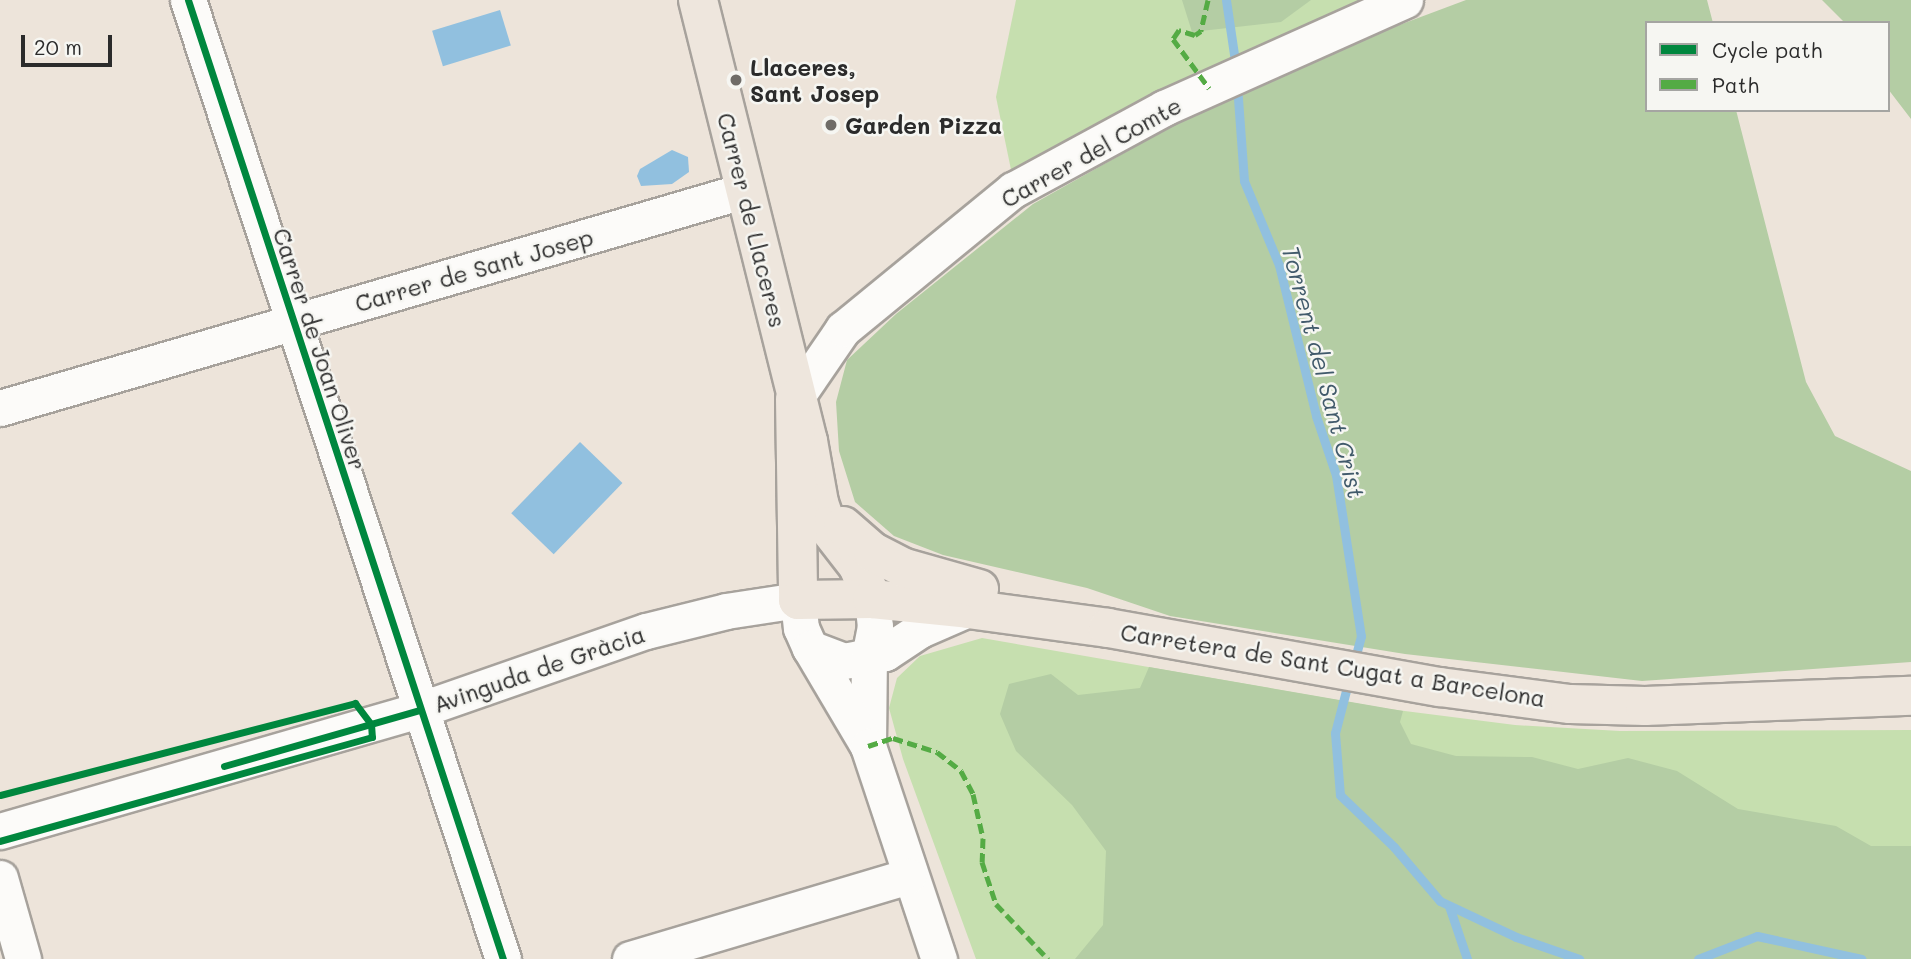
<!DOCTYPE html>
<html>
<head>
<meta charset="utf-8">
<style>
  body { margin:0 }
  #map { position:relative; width:1911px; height:959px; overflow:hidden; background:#ede4da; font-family:Mali,sans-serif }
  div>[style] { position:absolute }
  .green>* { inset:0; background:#c6dfaf }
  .forest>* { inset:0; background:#b4cda4 }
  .water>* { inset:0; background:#91c0df; transform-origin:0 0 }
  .stream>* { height:9px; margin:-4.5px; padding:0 4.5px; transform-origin:4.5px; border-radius:4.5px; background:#91c0df }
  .roads { filter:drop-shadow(2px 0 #a7a29c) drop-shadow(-2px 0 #a7a29c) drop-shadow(0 2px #a7a29c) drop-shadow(0 -2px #a7a29c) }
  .minor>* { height:35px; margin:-17.5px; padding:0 17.5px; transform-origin:17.5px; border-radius:17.5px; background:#fcfbf9 }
  .major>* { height:38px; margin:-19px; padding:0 19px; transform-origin:19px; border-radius:19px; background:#eee6dd }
  .quiet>* { height:5px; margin-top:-2.5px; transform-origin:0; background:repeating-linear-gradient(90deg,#54ab44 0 10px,transparent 0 15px) }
  .cycleway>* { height:7px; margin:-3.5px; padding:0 3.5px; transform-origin:3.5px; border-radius:3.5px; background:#00873e }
  .dots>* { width:19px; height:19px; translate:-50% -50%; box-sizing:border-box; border:4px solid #f6f6f2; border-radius:50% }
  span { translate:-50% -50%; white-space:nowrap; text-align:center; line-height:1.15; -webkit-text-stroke:5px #f6f6f2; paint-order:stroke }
  .poi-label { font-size:23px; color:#2b2b2b; font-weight:700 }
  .left { translate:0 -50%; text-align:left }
  .street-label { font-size:23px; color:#2b2b2b }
  .water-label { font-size:24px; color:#415a6b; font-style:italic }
  .legend { position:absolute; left:1645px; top:21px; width:245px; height:91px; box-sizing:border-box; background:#f6f6f2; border:2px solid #a5a5a2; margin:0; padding:9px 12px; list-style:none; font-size:21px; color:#2b2b2b }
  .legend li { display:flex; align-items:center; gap:14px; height:35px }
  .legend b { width:35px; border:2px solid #a5a5a2 }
  .scale { position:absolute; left:21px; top:35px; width:91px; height:32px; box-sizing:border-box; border:4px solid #2b2b2b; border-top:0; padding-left:9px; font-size:21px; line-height:24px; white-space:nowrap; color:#2b2b2b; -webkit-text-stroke:5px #f6f6f2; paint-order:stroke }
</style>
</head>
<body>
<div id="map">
  <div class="green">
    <i style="clip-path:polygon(1016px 0,1405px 0,1015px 189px,996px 97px)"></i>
    <i style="clip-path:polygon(982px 638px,1389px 709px,1515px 725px,1620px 731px,1911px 730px,1911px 959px,976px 959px,903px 759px,889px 708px,897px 678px,920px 656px)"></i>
  </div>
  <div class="forest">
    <i style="clip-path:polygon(1182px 0,1311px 0,1281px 22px,1192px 32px)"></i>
    <i style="clip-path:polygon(1466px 0,1707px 0,1713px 23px,1647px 23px,1647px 110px,1736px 110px,1806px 382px,1835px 436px,1911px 471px,1911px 662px,1642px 681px,1405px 654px,1170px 616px,1087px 588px,943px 555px,894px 536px,855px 502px,839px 451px,836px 402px,847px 360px,896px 314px,1033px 204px,1179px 122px,1370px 36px)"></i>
    <i style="clip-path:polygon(1822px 0,1911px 0,1911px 119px,1888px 89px,1888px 23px,1845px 23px)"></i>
    <i style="clip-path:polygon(1149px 667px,1403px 711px,1400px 722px,1411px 744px,1456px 756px,1532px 757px,1578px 769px,1628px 758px,1677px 771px,1738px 809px,1836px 826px,1871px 846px,1911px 846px,1911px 959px,1075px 959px,1103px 925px,1106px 851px,1072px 805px,1016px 751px,1000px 714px,1009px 684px,1051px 674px,1078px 695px,1140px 688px)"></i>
  </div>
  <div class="water">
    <i style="left:500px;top:10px;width:37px;height:71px;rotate:73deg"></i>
    <i style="clip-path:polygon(672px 150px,688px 157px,689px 172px,672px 184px,641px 186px,637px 176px,640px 169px)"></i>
    <i style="left:580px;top:442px;width:59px;height:99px;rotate:44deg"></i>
  </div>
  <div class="stream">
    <i style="left:1226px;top:0;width:69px;rotate:81.6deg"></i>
    <i style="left:1237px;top:85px;width:96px;rotate:85.8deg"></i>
    <i style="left:1244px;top:181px;width:91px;rotate:67.4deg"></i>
    <i style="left:1279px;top:265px;width:155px;rotate:76.2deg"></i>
    <i style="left:1316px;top:416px;width:62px;rotate:71.3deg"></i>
    <i style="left:1336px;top:475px;width:163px;rotate:81.2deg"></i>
    <i style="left:1361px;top:636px;width:27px;rotate:105deg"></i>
    <i style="left:1349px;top:679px;width:56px;rotate:104.5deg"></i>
    <i style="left:1335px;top:733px;width:62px;rotate:85.4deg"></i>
    <i style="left:1340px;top:795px;width:75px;rotate:43.9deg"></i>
    <i style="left:1394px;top:847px;width:71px;rotate:49.6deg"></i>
    <i style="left:1440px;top:901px;width:84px;rotate:25.3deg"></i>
    <i style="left:1516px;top:937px;width:67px;rotate:19.2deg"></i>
    <i style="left:1449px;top:906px;width:56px;rotate:71.2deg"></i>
    <i style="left:1698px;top:959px;width:63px;rotate:-21.3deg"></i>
    <i style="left:1757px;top:936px;width:107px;rotate:12.4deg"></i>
  </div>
  <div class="roads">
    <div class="minor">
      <i style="left:188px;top:0;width:1009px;rotate:71.82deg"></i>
      <i style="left:795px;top:399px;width:85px;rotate:-55.6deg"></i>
      <i style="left:843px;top:329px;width:220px;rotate:-39.3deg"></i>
      <i style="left:1013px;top:190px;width:172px;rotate:-28.5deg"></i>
      <i style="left:1164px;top:108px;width:264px;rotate:-24.1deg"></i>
      <i style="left:0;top:408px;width:777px;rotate:-16.29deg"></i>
      <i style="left:810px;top:648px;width:36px;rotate:21deg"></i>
      <i style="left:844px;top:661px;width:42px;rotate:-11deg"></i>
      <i style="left:885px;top:653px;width:42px;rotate:-33.3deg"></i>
      <i style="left:920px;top:630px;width:52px;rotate:-23.6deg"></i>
      <i style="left:868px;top:746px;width:89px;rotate:-89.4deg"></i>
      <i style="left:869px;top:657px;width:31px;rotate:-79deg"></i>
      <i style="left:875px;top:627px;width:28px;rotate:-96deg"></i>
      <i style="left:0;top:831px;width:436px;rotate:-16.1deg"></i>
      <i style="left:419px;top:710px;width:240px;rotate:-19.2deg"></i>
      <i style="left:646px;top:631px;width:82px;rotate:-14deg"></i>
      <i style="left:726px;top:611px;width:73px;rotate:-8.7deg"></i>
      <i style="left:798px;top:600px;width:28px;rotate:84deg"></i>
      <i style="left:801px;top:628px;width:22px;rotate:66deg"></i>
      <i style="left:810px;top:648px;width:114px;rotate:59.4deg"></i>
      <i style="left:868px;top:746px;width:225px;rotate:71.6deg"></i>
      <i style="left:0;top:878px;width:84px;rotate:74.1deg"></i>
      <i style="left:630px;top:959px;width:290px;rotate:-16.6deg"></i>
    </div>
    <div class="major">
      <i style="left:698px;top:0;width:455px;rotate:76deg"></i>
      <i style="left:808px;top:441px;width:63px;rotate:79.9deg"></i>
      <i style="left:819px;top:503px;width:24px;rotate:71deg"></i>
      <i style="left:827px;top:526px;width:51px;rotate:52.2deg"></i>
      <i style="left:858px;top:566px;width:36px;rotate:67deg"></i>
      <i style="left:795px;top:399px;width:201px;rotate:89.1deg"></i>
      <i style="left:798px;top:600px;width:74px;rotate:-0.8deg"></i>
      <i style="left:872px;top:599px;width:97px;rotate:5.9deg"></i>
      <i style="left:968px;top:609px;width:141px;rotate:7.7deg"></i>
      <i style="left:1108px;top:628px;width:337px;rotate:10.1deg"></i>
      <i style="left:1440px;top:687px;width:131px;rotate:7.5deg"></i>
      <i style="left:1570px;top:704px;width:75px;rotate:1.5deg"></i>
      <i style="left:1645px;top:706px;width:266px;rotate:-2.2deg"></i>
      <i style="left:843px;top:526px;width:40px;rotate:41deg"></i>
      <i style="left:873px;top:552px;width:36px;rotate:27deg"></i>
      <i style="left:905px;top:568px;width:77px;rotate:15.8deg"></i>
    </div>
  </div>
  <div class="quiet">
    <i style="left:1208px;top:0;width:32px;rotate:103deg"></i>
    <i style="left:1201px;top:31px;width:7px;rotate:146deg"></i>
    <i style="left:1195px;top:35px;width:17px;rotate:-163deg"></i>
    <i style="left:1179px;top:30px;width:11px;rotate:124deg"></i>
    <i style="left:1173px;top:39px;width:61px;rotate:53.7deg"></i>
    <i style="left:868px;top:746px;width:26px;rotate:-18deg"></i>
    <i style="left:893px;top:738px;width:46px;rotate:17.7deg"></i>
    <i style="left:937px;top:752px;width:31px;rotate:38deg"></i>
    <i style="left:961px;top:771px;width:26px;rotate:62deg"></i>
    <i style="left:973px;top:794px;width:45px;rotate:77.2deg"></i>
    <i style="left:983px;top:838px;width:24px;rotate:92deg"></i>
    <i style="left:982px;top:862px;width:44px;rotate:71.6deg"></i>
    <i style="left:996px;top:904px;width:76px;rotate:46.6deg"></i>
  </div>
  <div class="cycleway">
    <i style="left:188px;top:0;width:1009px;rotate:71.82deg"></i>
    <i style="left:224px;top:766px;width:203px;rotate:-16deg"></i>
    <i style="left:0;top:795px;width:367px;rotate:-14.5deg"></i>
    <i style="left:355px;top:703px;width:26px;rotate:53deg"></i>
    <i style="left:371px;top:724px;width:13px;rotate:86deg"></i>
    <i style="left:372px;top:737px;width:386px;rotate:164.4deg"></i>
  </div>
  <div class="dots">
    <i style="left:736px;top:80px;background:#6f6c68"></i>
    <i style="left:831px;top:125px;background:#6f6c68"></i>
  </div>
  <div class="poi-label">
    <span class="left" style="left:750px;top:80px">Llaceres,<br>Sant Josep</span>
    <span class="left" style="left:845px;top:125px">Garden Pizza</span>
  </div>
  <div class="street-label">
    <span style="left:1091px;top:152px;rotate:-29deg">Carrer del Comte</span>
    <span style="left:752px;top:220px;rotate:76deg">Carrer de Llaceres</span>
    <span style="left:474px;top:270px;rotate:-16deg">Carrer de Sant Josep</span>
    <span style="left:320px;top:349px;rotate:72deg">Carrer de Joan Oliver</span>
    <span style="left:1333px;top:665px;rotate:9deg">Carretera de Sant Cugat a Barcelona</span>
    <span style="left:539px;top:669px;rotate:-19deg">Avinguda de Gràcia</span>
  </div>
  <div class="water-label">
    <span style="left:1324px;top:372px;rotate:75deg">Torrent del Sant Crist</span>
  </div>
  <ul class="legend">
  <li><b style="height:9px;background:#00873e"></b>Cycle path</li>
  <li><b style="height:9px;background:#54ab44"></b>Path</li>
  </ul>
  <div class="scale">20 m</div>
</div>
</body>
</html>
